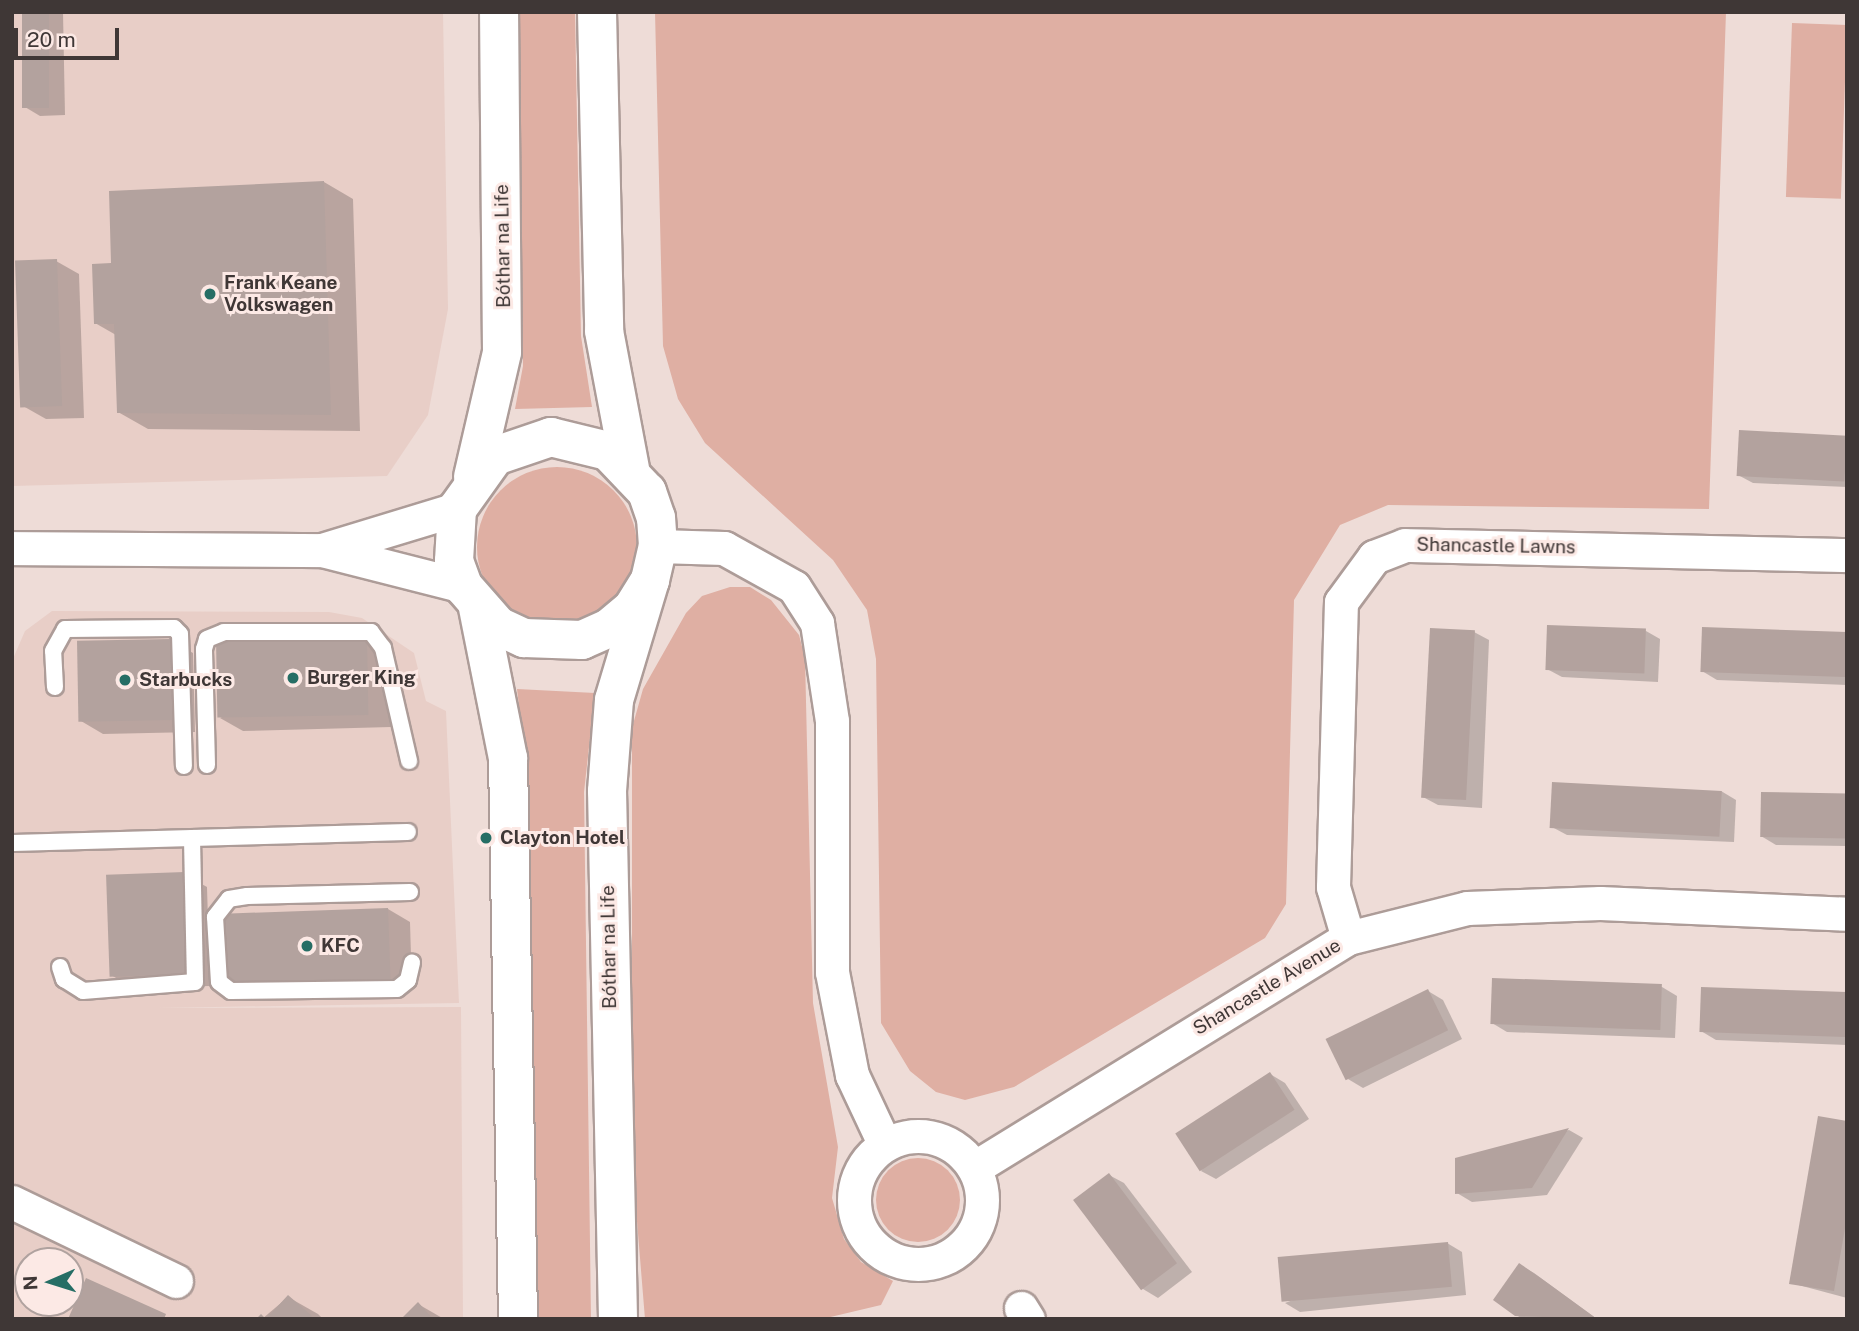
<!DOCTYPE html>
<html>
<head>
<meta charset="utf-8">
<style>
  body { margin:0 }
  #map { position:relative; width:1859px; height:1331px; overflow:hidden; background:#eedcd7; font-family:"Public Sans",sans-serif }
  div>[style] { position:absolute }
  .built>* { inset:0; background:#e8cec7 }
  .green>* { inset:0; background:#dfafa3; transform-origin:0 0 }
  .round { border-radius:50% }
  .shadow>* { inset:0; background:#0003 }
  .building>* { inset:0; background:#b3a29e; transform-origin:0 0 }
  .roads { filter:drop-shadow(2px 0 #ad9c98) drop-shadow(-2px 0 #ad9c98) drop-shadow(0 2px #ad9c98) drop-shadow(0 -2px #ad9c98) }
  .service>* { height:16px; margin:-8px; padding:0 8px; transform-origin:8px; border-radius:8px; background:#fff }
  .minor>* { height:33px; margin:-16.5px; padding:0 16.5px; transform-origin:16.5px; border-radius:16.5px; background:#fff }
  .minor>.ring { margin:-16.5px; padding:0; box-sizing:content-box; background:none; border:33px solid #fff; border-radius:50% }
  .tertiary>* { height:38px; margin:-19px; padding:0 19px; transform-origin:19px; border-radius:19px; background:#fff }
  .dots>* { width:19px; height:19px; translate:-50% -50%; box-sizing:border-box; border:4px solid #fce9e5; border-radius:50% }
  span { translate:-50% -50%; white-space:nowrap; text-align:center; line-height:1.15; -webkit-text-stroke:6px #fce9e5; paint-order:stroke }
  .street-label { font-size:19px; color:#3f3736 }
  .poi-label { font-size:19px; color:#3f3736; font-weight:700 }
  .left { translate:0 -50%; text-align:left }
  .frame { position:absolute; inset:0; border:14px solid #3f3736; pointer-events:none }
  .north { position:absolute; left:14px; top:1247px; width:70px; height:70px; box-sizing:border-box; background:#fce9e5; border:2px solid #b0a29f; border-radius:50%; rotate:267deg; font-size:19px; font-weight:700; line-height:28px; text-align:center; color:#3f3736 }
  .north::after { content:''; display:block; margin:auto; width:24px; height:32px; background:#266e65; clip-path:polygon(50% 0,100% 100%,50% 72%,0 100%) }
  .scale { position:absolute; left:14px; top:28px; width:105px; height:32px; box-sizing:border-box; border:4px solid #3f3736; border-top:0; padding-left:9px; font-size:21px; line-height:24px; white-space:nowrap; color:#3f3736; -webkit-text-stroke:5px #fce9e5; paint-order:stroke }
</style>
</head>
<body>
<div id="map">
  <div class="built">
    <i style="clip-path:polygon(12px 12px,443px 12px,448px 309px,428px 415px,387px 476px,12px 486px)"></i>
    <i style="clip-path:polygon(evenodd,52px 611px,329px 612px,362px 618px,414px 653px,426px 701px,446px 711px,459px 1003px,157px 1008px,461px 1007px,463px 1319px,12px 1319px,12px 661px,25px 631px,52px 611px,28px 1261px,70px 1261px,70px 1303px,28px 1303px,28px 1261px)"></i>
  </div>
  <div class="green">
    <i style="clip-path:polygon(519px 12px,575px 12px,581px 336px,592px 407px,515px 409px,523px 366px)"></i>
    <i style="clip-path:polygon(655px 12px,1726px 12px,1709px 509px,1388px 505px,1340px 525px,1294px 600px,1286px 904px,1265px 938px,1014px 1087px,965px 1100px,936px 1092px,910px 1071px,881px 1023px,876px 659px,867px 610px,833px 560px,705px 443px,678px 399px,663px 346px)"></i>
    <i style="left:1792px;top:23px;width:55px;height:174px;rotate:2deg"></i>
    <i class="round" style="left:477px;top:467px;width:160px;height:160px"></i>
    <i style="clip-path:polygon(730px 587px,750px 587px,771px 600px,799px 635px,805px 658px,813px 1003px,838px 1147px,832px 1198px,844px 1239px,861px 1262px,893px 1281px,881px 1305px,822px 1319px,645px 1319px,632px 1160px,632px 728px,643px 689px,686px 613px,702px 596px)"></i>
    <i style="clip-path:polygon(517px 689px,595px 693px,584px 792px,591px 1319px,533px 1319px,527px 774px)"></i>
    <i class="round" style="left:876px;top:1158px;width:84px;height:84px"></i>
  </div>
  <div class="shadow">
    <i style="clip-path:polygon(23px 12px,63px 12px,65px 115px,40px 116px,25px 107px)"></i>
    <i style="clip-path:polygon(324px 182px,353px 199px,360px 431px,148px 429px,118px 412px,116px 335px,95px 323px,113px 265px)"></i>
    <i style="clip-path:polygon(56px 261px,79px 274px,84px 418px,46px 419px,23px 406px)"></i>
    <i style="clip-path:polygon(1847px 437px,1847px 487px,1753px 483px,1738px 475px)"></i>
    <i style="clip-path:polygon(1646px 631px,1660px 639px,1658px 682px,1562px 677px,1547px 669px)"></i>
    <i style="clip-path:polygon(1474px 632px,1489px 640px,1482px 808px,1438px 805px,1423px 797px)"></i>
    <i style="clip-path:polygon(1847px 634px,1847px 685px,1717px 680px,1702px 671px)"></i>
    <i style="clip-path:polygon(366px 639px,389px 652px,391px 727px,243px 731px,220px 718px)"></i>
    <i style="clip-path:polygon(170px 640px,193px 653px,195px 732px,103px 734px,81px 721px)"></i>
    <i style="clip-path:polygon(1721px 791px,1736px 800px,1734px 842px,1567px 835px,1552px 827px)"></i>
    <i style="clip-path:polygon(1847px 795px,1847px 846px,1776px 845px,1761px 836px)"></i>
    <i style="clip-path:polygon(184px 874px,207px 887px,210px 986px,133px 988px,111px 975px)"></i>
    <i style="clip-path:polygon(388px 909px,410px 922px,412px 991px,250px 995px,228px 982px)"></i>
    <i style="clip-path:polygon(1662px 987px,1677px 996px,1675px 1038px,1507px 1032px,1492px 1023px)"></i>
    <i style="clip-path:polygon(1428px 991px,1443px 1000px,1462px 1039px,1363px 1088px,1348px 1079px)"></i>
    <i style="clip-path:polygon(1847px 994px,1847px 1045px,1716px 1040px,1701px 1031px)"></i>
    <i style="clip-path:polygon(1270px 1074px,1285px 1083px,1309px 1119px,1216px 1179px,1201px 1171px)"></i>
    <i style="clip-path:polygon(1847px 1123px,1847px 1298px,1791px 1283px)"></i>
    <i style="clip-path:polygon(1569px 1130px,1583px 1138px,1547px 1195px,1472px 1202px,1457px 1193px,1456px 1159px)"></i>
    <i style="clip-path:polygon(1109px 1175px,1124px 1183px,1192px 1272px,1158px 1298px,1143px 1289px,1076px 1201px)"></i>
    <i style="clip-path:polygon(1447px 1243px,1462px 1252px,1466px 1295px,1300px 1312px,1285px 1303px)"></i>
    <i style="clip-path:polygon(1520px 1265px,1534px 1273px,1597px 1319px,1522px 1319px,1495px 1299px)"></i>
    <i style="clip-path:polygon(288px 1297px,318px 1314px,323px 1319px,262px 1319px)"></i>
    <i style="clip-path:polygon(418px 1304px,444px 1319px,404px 1319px)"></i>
  </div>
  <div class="building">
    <i style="left:22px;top:12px;width:27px;height:96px"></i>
    <i style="clip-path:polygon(324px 181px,331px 415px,117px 413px,114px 324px,94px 324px,92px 264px,111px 263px,109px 191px)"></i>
    <i style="left:57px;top:259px;width:147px;height:42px;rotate:88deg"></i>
    <i style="left:1739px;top:430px;width:108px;height:46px;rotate:3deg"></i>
    <i style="left:1547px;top:625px;width:99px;height:45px;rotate:2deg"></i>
    <i style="left:1702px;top:627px;width:145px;height:45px;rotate:2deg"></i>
    <i style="left:1430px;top:628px;width:45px;height:170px;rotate:3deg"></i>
    <i style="left:367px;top:637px;width:78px;height:151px;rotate:89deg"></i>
    <i style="left:171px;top:639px;width:81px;height:94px;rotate:89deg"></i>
    <i style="left:1552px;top:782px;width:170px;height:46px;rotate:3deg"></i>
    <i style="left:1761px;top:792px;width:86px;height:45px;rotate:1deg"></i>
    <i style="left:185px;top:872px;width:102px;height:79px;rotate:88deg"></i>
    <i style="left:388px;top:908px;width:71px;height:164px;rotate:88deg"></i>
    <i style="left:1492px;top:978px;width:170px;height:46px;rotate:2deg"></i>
    <i style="left:1701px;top:987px;width:146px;height:45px;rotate:2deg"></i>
    <i style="left:1428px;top:989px;width:46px;height:114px;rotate:64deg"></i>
    <i style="left:1270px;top:1072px;width:45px;height:113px;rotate:57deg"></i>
    <i style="clip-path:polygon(1818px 1116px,1847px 1121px,1847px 1217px,1834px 1291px,1789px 1284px)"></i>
    <i style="clip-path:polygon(1569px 1128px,1532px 1188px,1455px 1194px,1455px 1158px)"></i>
    <i style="left:1109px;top:1173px;width:113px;height:45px;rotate:53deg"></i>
    <i style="left:1448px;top:1242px;width:45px;height:171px;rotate:85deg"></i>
    <i style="clip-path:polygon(1519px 1263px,1542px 1279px,1597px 1319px,1515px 1316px,1493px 1300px)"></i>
    <i style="clip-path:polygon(86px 1278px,166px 1314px,164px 1319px,68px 1319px)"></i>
    <i style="clip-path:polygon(288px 1295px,312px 1316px,308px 1319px,256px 1319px,261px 1314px,266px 1319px)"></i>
    <i style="clip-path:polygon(418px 1302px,433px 1319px,401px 1319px)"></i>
  </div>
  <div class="roads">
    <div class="service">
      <i style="left:55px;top:687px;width:36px;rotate:-93deg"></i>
      <i style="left:53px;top:651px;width:25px;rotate:-61deg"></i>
      <i style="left:65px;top:629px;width:109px;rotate:-0.5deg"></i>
      <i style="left:174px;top:628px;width:8px;rotate:45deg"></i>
      <i style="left:180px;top:634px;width:132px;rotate:88.3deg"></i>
      <i style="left:207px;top:765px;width:116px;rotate:-91.5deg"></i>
      <i style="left:204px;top:649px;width:10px;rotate:-73deg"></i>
      <i style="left:207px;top:639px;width:18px;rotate:-22deg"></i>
      <i style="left:224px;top:632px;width:147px"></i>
      <i style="left:371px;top:632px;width:20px;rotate:53deg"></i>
      <i style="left:383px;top:648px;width:116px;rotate:77deg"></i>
      <i style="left:12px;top:843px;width:396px;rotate:-1.6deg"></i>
      <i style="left:410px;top:892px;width:163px;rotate:178.6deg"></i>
      <i style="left:247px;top:896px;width:18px;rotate:171deg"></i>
      <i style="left:229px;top:899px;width:23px;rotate:128deg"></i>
      <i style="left:215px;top:917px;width:65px;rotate:86.5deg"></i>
      <i style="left:219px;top:982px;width:15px;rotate:37deg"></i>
      <i style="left:231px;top:991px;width:166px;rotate:-0.7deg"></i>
      <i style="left:397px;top:989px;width:14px;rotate:-39deg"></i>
      <i style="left:408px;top:980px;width:18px;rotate:-77deg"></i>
      <i style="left:60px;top:967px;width:13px;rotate:72deg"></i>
      <i style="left:64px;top:979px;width:22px;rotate:32deg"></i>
      <i style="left:83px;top:991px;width:112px;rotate:-4.6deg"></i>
      <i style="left:195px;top:982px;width:144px;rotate:-91.2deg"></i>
    </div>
    <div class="minor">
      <i style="left:658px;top:546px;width:66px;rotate:1.7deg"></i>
      <i style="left:724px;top:548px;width:80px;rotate:29.1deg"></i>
      <i style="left:794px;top:587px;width:43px;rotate:57.4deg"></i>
      <i style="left:817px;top:623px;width:99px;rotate:81.3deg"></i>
      <i style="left:832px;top:721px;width:251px;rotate:90deg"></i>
      <i style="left:832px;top:972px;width:105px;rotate:79deg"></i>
      <i style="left:852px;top:1075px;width:77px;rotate:64.8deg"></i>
      <i style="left:12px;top:548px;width:310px;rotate:0.4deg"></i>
      <i style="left:322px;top:550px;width:146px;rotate:14.3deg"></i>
      <i style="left:325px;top:549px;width:138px;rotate:-16.9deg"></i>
      <i style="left:1348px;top:938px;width:53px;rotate:-106.4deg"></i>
      <i style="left:1333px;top:887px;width:285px;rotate:-88.4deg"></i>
      <i style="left:1341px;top:602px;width:56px;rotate:-53.7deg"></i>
      <i style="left:1374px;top:557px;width:33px;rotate:-21deg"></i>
      <i style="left:1405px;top:545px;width:442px;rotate:1.3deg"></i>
      <i class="ring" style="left:854px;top:1136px;width:95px;height:95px"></i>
      <i style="left:974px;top:1168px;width:439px;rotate:-31.6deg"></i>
      <i style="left:1348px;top:938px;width:123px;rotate:-14.1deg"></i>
      <i style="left:1467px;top:908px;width:133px;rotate:-2.2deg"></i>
      <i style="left:1600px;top:903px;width:247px;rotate:2.5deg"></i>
      <i style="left:12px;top:1202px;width:182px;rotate:25.7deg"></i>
      <i style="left:1021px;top:1308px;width:13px;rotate:58deg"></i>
    </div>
    <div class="tertiary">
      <i style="left:597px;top:12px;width:319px;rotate:88.7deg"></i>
      <i style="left:604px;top:331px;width:140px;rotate:79.3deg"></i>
      <i style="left:473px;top:477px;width:128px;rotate:-76.9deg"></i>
      <i style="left:502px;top:352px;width:340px;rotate:-90.5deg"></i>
      <i style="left:478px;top:608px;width:153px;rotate:78.7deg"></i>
      <i style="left:508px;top:758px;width:561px;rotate:88.98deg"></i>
      <i style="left:618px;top:1319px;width:528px;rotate:-91.19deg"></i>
      <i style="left:607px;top:791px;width:91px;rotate:-85.6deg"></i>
      <i style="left:614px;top:700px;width:125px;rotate:-73.3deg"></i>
      <i style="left:650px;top:580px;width:35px;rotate:-77deg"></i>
      <i style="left:658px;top:546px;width:28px;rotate:-94deg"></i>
      <i style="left:656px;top:518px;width:28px;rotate:-109deg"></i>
      <i style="left:647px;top:492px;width:57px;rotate:-133.6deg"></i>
      <i style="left:608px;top:451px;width:59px;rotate:-166.2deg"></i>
      <i style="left:551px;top:437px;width:59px;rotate:161.3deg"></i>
      <i style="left:495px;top:456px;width:65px;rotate:125.6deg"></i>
      <i style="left:457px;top:509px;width:52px;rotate:93.3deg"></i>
      <i style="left:454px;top:561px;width:27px;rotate:70deg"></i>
      <i style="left:463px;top:586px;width:53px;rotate:48.8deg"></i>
      <i style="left:498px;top:626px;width:29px;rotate:25deg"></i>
      <i style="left:524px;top:638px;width:58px;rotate:2deg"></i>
      <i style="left:582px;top:640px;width:30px;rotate:-24deg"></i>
      <i style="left:609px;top:628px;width:30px;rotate:-40deg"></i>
      <i style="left:632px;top:609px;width:34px;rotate:-58deg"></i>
    </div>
  </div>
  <div class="dots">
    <i style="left:210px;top:294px;background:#266e65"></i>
    <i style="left:293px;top:678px;background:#266e65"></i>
    <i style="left:125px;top:680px;background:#266e65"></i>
    <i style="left:486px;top:838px;background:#266e65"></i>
    <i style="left:307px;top:946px;background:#266e65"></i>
  </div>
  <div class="street-label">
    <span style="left:503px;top:246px;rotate:-91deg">Bóthar na Life</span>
    <span style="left:1496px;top:546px;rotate:1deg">Shancastle Lawns</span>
    <span style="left:609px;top:947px;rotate:-91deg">Bóthar na Life</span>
    <span style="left:1267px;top:987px;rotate:-31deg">Shancastle Avenue</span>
  </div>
  <div class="poi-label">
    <span class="left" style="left:224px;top:294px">Frank Keane<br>Volkswagen</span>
    <span class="left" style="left:307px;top:678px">Burger King</span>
    <span class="left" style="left:139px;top:680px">Starbucks</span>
    <span class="left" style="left:500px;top:838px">Clayton Hotel</span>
    <span class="left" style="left:321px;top:946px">KFC</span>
  </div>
  <div class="frame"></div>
  <div class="north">N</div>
  <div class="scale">20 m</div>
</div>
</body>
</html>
